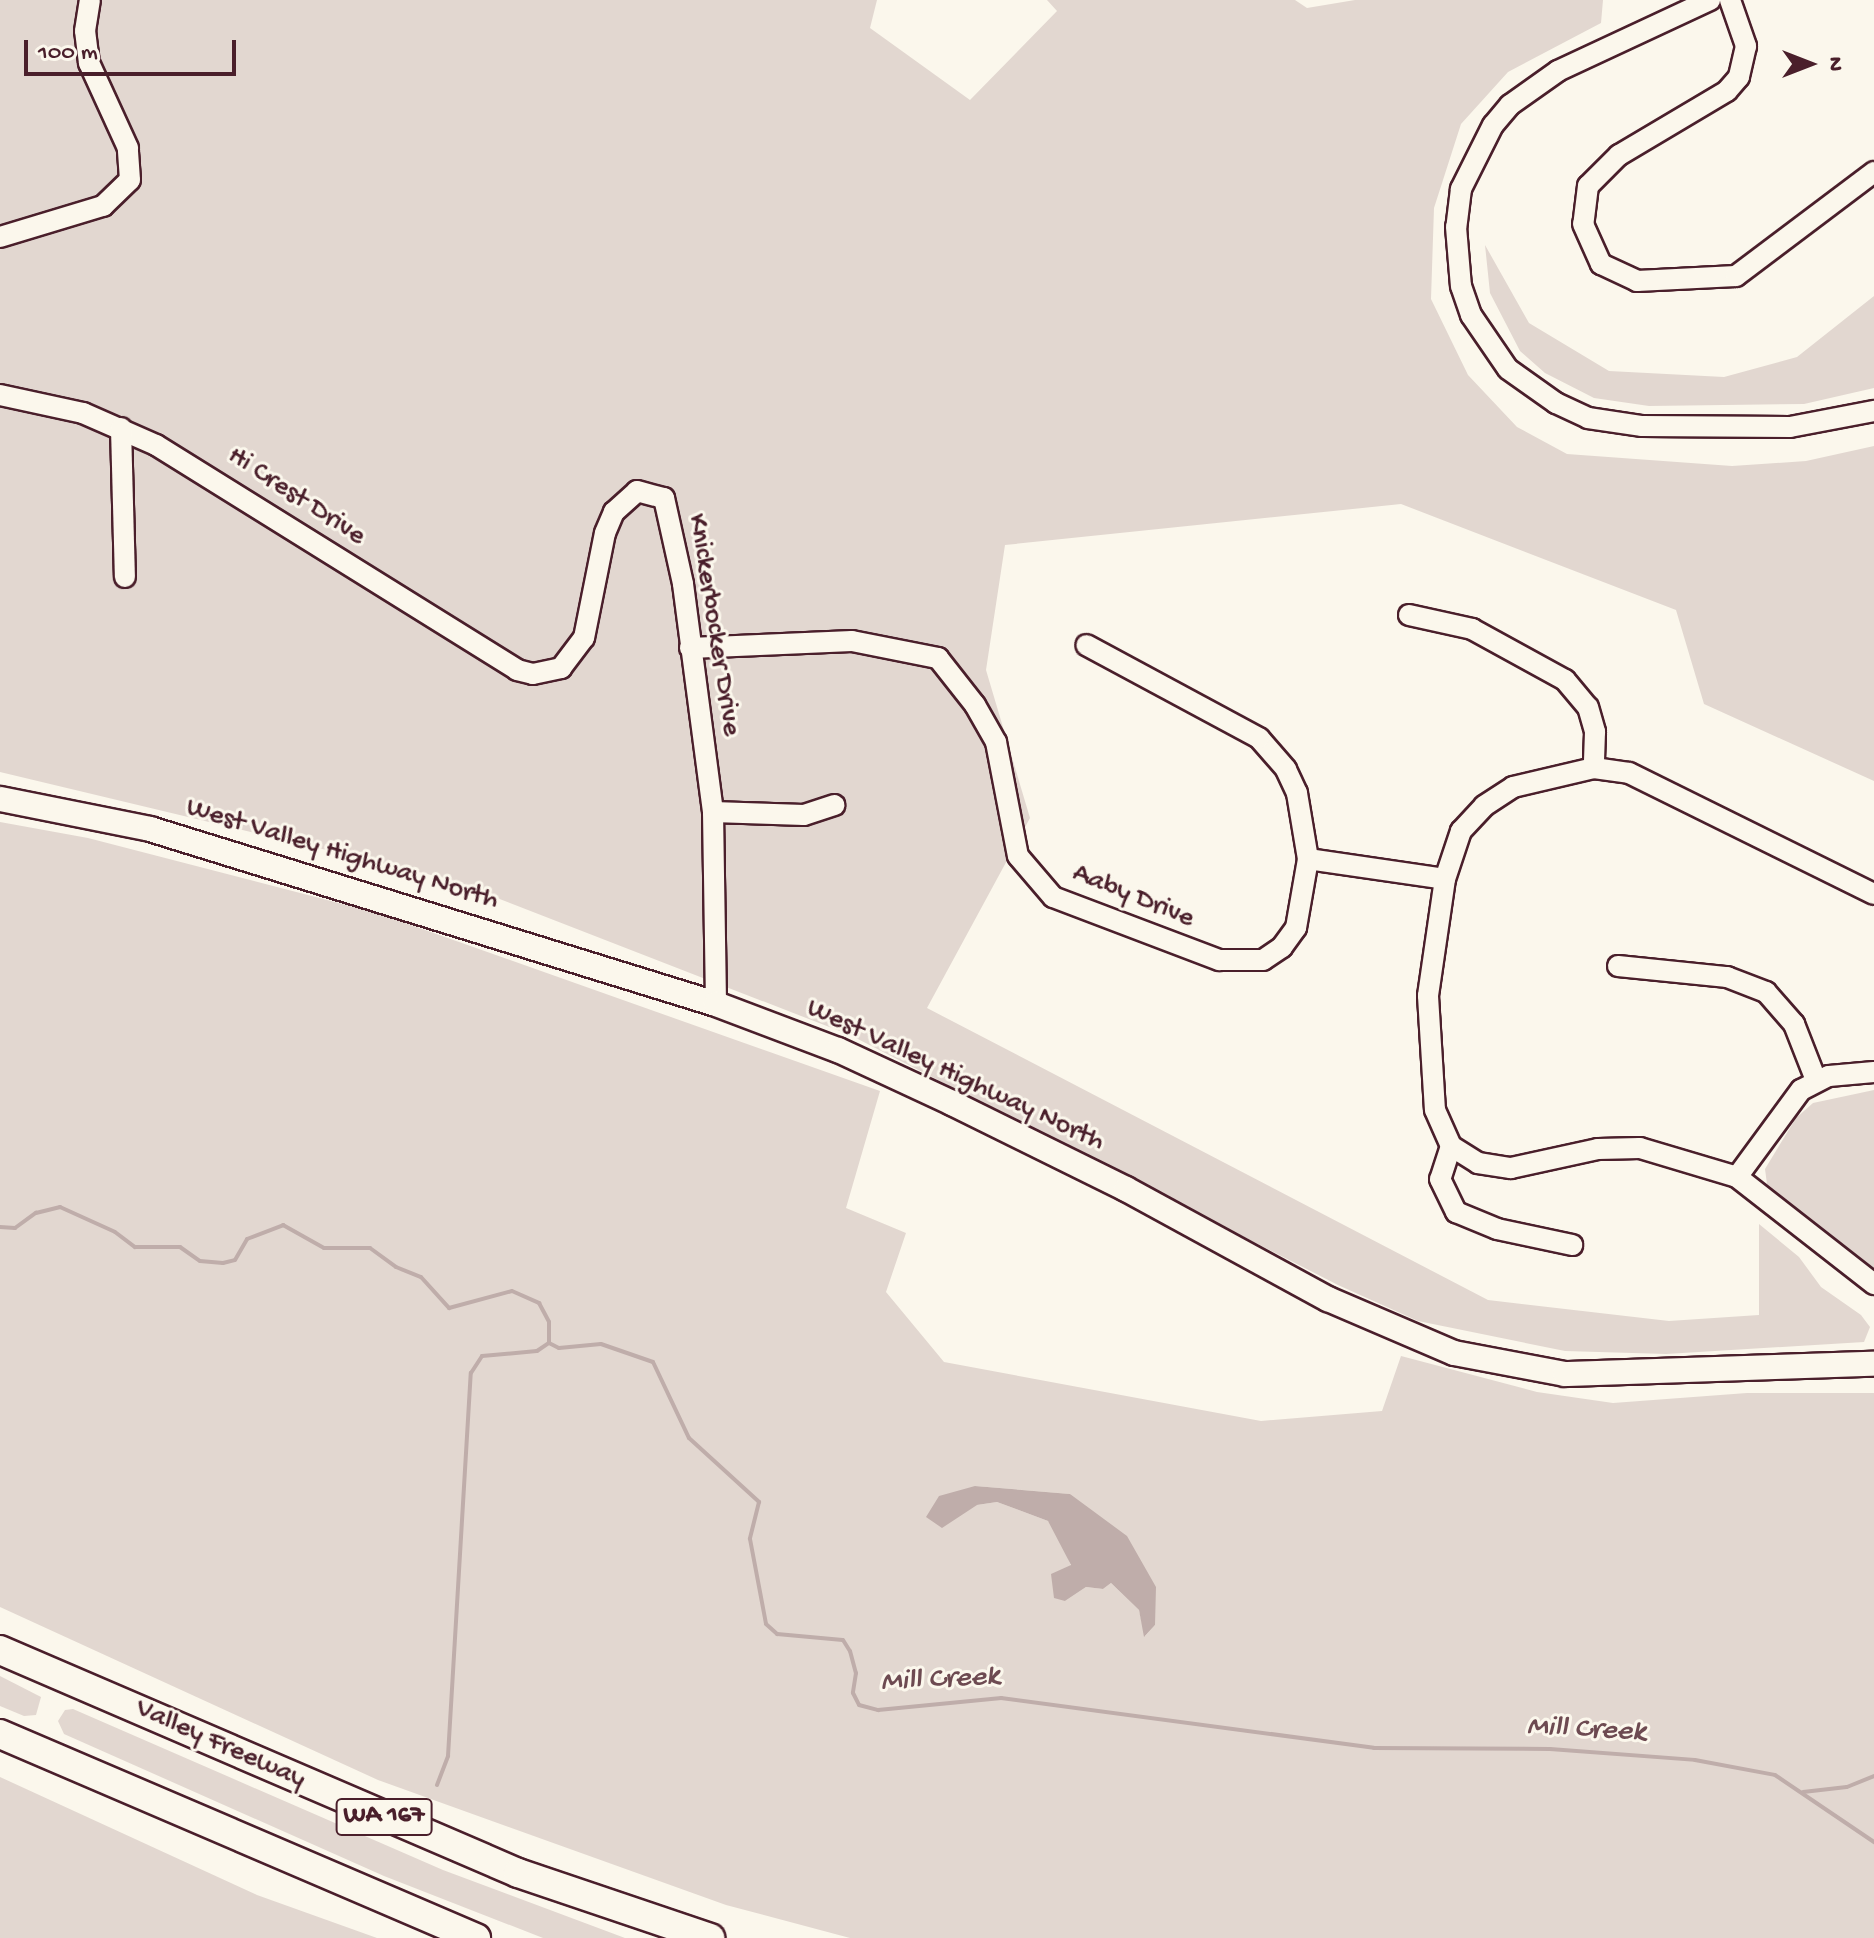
<!DOCTYPE html>
<html>
<head>
<meta charset="utf-8">
<style>
  body { margin:0 }
  #map { position:relative; width:1874px; height:1938px; overflow:hidden; background:#fbf7ec; font-family:"Gochi Hand",sans-serif }
  div>[style] { position:absolute }
  .green>* { inset:0; background:#e2d7d0 }
  .water>* { inset:0; background:#bfadaa }
  .stream>* { height:4px; margin:-2px; padding:0 2px; transform-origin:2px; border-radius:2px; background:#bfadaa }
  .roads { filter:drop-shadow(2px 0 #4a1f2b) drop-shadow(-2px 0 #4a1f2b) drop-shadow(0 2px #4a1f2b) drop-shadow(0 -2px #4a1f2b) }
  .minor>* { height:20px; margin:-10px; padding:0 10px; transform-origin:10px; border-radius:10px; background:#fbf7ec }
  .major>* { height:24px; margin:-12px; padding:0 12px; transform-origin:12px; border-radius:12px; background:#fbf7ec }
  .highway>* { height:28px; margin:-14px; padding:0 14px; transform-origin:14px; border-radius:14px; background:#fbf7ec }
  span { translate:-50% -50%; white-space:nowrap; text-align:center; line-height:1.15; -webkit-text-stroke:6px #fbf7ec; paint-order:stroke }
  .shield-label span { padding:2px 6px; background:#fbf7ec; border:2px solid; border-radius:6px; -webkit-text-stroke-width:0 }
  .shield-label { font-size:26px; color:#4a1f2b; font-weight:700 }
  .street-label { font-size:28px; color:#4a1f2b }
  .water-label { font-size:30px; color:#6d4a51; font-style:italic }
  .north { position:absolute; left:1770px; top:24px; width:80px; height:80px; -webkit-text-stroke:6px #fbf7ec; paint-order:stroke; rotate:90deg; font-size:22px; font-weight:700; line-height:32px; text-align:center; color:#4a1f2b }
  .north::after { content:''; display:block; margin:auto; width:28px; height:36px; background:#4a1f2b; clip-path:polygon(50% 0,100% 100%,50% 72%,0 100%) }
  .scale { position:absolute; left:24px; top:40px; width:212px; height:36px; box-sizing:border-box; border:4px solid #4a1f2b; border-top:0; padding-left:10px; font-size:24px; line-height:28px; white-space:nowrap; color:#4a1f2b; -webkit-text-stroke:6px #fbf7ec; paint-order:stroke }
</style>
</head>
<body>
<div id="map">
  <div class="green">
    <i style="clip-path:polygon(0 0,877px 0,870px 28px,970px 100px,1057px 11px,1047px 0,1295px 0,1307px 8px,1355px 0,1603px 0,1601px 23px,1508px 72px,1461px 124px,1434px 208px,1431px 299px,1468px 375px,1517px 427px,1567px 454px,1732px 466px,1806px 461px,1874px 446px,1874px 781px,1704px 704px,1676px 610px,1401px 504px,1005px 545px,986px 670px,1030px 818px,927px 1008px,1488px 1300px,1669px 1321px,1759px 1315px,1759px 1224px,1799px 1257px,1821px 1287px,1861px 1315px,1870px 1327px,1864px 1342px,1666px 1354px,1565px 1351px,1418px 1321px,1338px 1285px,850px 1035px,448px 879px,0 772px)"></i>
    <i style="clip-path:polygon(1485px 245px,1529px 323px,1609px 371px,1724px 377px,1797px 357px,1874px 296px,1874px 388px,1804px 404px,1649px 406px,1594px 398px,1545px 373px,1520px 351px,1490px 293px)"></i>
    <i style="clip-path:polygon(evenodd,0 822px,88px 838px,377px 913px,880px 1091px,846px 1208px,906px 1233px,886px 1292px,944px 1362px,1261px 1421px,1382px 1411px,1401px 1356px,1537px 1392px,1613px 1403px,1747px 1393px,1874px 1393px,1874px 1938px,850px 1938px,726px 1905px,378px 1780px,0 1607px,0 822px,975px 1486px,1070px 1494px,1155px 1625px,1145px 1636px,1139px 1610px,1111px 1583px,1103px 1589px,1086px 1587px,1065px 1601px,1071px 1566px,1058px 1532px,1048px 1521px,997px 1502px,977px 1505px,975px 1486px)"></i>
    <i style="clip-path:polygon(1874px 1090px,1874px 1268px,1767px 1184px,1765px 1169px,1796px 1118px,1813px 1103px)"></i>
    <i style="clip-path:polygon(0 1676px,41px 1697px,36px 1715px,24px 1716px,0 1706px)"></i>
    <i style="clip-path:polygon(73px 1709px,443px 1870px,625px 1938px,543px 1938px,384px 1876px,64px 1734px,58px 1721px,65px 1710px)"></i>
    <i style="clip-path:polygon(0 1777px,257px 1895px,377px 1938px,0 1938px)"></i>
  </div>
  <div class="water">
    <i style="clip-path:polygon(975px 1486px,1070px 1494px,1127px 1536px,1156px 1587px,1155px 1625px,1144px 1637px,1139px 1610px,1111px 1583px,1103px 1589px,1086px 1587px,1065px 1601px,1054px 1598px,1051px 1574px,1071px 1565px,1048px 1521px,997px 1502px,977px 1505px,942px 1528px,926px 1517px,939px 1496px)"></i>
  </div>
  <div class="stream">
    <i style="left:0;top:1227px;width:15px;rotate:4deg"></i>
    <i style="left:15px;top:1228px;width:26px;rotate:-36deg"></i>
    <i style="left:36px;top:1213px;width:25px;rotate:-14deg"></i>
    <i style="left:60px;top:1207px;width:60px;rotate:24.4deg"></i>
    <i style="left:115px;top:1232px;width:25px;rotate:37deg"></i>
    <i style="left:135px;top:1247px;width:45px"></i>
    <i style="left:180px;top:1247px;width:24px;rotate:35deg"></i>
    <i style="left:200px;top:1261px;width:23px;rotate:5deg"></i>
    <i style="left:223px;top:1263px;width:12px;rotate:-14deg"></i>
    <i style="left:235px;top:1260px;width:24px;rotate:-60deg"></i>
    <i style="left:247px;top:1239px;width:39px;rotate:-21deg"></i>
    <i style="left:283px;top:1225px;width:47px;rotate:29.3deg"></i>
    <i style="left:324px;top:1248px;width:46px"></i>
    <i style="left:370px;top:1248px;width:32px;rotate:36deg"></i>
    <i style="left:396px;top:1267px;width:27px;rotate:22deg"></i>
    <i style="left:421px;top:1277px;width:42px;rotate:47.9deg"></i>
    <i style="left:449px;top:1308px;width:65px;rotate:-15.1deg"></i>
    <i style="left:512px;top:1291px;width:30px;rotate:24deg"></i>
    <i style="left:539px;top:1303px;width:21px;rotate:62deg"></i>
    <i style="left:549px;top:1322px;width:21px;rotate:90deg"></i>
    <i style="left:549px;top:1343px;width:11px;rotate:27deg"></i>
    <i style="left:559px;top:1348px;width:42px;rotate:-5.4deg"></i>
    <i style="left:601px;top:1344px;width:55px;rotate:19.1deg"></i>
    <i style="left:653px;top:1362px;width:84px;rotate:64.7deg"></i>
    <i style="left:689px;top:1438px;width:95px;rotate:42.4deg"></i>
    <i style="left:759px;top:1502px;width:38px;rotate:104deg"></i>
    <i style="left:750px;top:1539px;width:86px;rotate:79.3deg"></i>
    <i style="left:766px;top:1624px;width:15px;rotate:42deg"></i>
    <i style="left:777px;top:1634px;width:66px;rotate:5.2deg"></i>
    <i style="left:843px;top:1640px;width:13px;rotate:58deg"></i>
    <i style="left:850px;top:1651px;width:23px;rotate:75deg"></i>
    <i style="left:856px;top:1673px;width:20px;rotate:99deg"></i>
    <i style="left:853px;top:1693px;width:13px;rotate:63deg"></i>
    <i style="left:859px;top:1705px;width:20px;rotate:15deg"></i>
    <i style="left:878px;top:1710px;width:124px;rotate:-5.6deg"></i>
    <i style="left:1001px;top:1698px;width:376px;rotate:7.6deg"></i>
    <i style="left:1374px;top:1748px;width:176px;rotate:0.3deg"></i>
    <i style="left:1550px;top:1749px;width:145px;rotate:4.3deg"></i>
    <i style="left:1695px;top:1760px;width:81px;rotate:10.6deg"></i>
    <i style="left:1775px;top:1775px;width:120px;rotate:34.1deg"></i>
    <i style="left:437px;top:1785px;width:31px;rotate:-69deg"></i>
    <i style="left:448px;top:1756px;width:384px;rotate:-86.6deg"></i>
    <i style="left:471px;top:1373px;width:20px;rotate:-57deg"></i>
    <i style="left:482px;top:1356px;width:55px;rotate:-5.2deg"></i>
    <i style="left:537px;top:1351px;width:14px;rotate:-34deg"></i>
    <i style="left:1803px;top:1792px;width:44px;rotate:-6.5deg"></i>
    <i style="left:1847px;top:1787px;width:29px;rotate:-22deg"></i>
  </div>
  <div class="roads">
    <div class="minor">
      <i style="left:1710px;top:0;width:168px;rotate:155deg"></i>
      <i style="left:1558px;top:71px;width:59px;rotate:144.7deg"></i>
      <i style="left:1510px;top:105px;width:26px;rotate:130deg"></i>
      <i style="left:1493px;top:125px;width:72px;rotate:116.6deg"></i>
      <i style="left:1461px;top:189px;width:38px;rotate:97deg"></i>
      <i style="left:1456px;top:227px;width:59px;rotate:85.2deg"></i>
      <i style="left:1461px;top:286px;width:31px;rotate:71deg"></i>
      <i style="left:1471px;top:315px;width:65px;rotate:55.6deg"></i>
      <i style="left:1508px;top:369px;width:59px;rotate:35.3deg"></i>
      <i style="left:1556px;top:403px;width:35px;rotate:25deg"></i>
      <i style="left:1588px;top:418px;width:55px;rotate:8.4deg"></i>
      <i style="left:1642px;top:426px;width:148px;rotate:0.4deg"></i>
      <i style="left:1790px;top:427px;width:86px;rotate:-10.8deg"></i>
      <i style="left:1730px;top:0;width:49px;rotate:70.8deg"></i>
      <i style="left:1746px;top:46px;width:32px;rotate:103deg"></i>
      <i style="left:1739px;top:77px;width:18px;rotate:131deg"></i>
      <i style="left:1727px;top:91px;width:126px;rotate:149.3deg"></i>
      <i style="left:1619px;top:155px;width:44px;rotate:135deg"></i>
      <i style="left:1588px;top:186px;width:38px;rotate:97deg"></i>
      <i style="left:1583px;top:224px;width:44px;rotate:65.8deg"></i>
      <i style="left:1601px;top:264px;width:40px;rotate:25deg"></i>
      <i style="left:1637px;top:281px;width:99px;rotate:-2.9deg"></i>
      <i style="left:1736px;top:276px;width:173px;rotate:-37deg"></i>
      <i style="left:0;top:237px;width:108px;rotate:-16.8deg"></i>
      <i style="left:103px;top:206px;width:37px;rotate:-44deg"></i>
      <i style="left:130px;top:180px;width:32px;rotate:-94deg"></i>
      <i style="left:128px;top:148px;width:94px;rotate:-114.6deg"></i>
      <i style="left:89px;top:63px;width:32px;rotate:-97deg"></i>
      <i style="left:85px;top:31px;width:31px;rotate:-81deg"></i>
      <i style="left:0;top:395px;width:85px;rotate:12.2deg"></i>
      <i style="left:83px;top:413px;width:80px;rotate:23.7deg"></i>
      <i style="left:156px;top:445px;width:425px;rotate:31.9deg"></i>
      <i style="left:517px;top:670px;width:16px;rotate:14deg"></i>
      <i style="left:533px;top:674px;width:29px;rotate:-12deg"></i>
      <i style="left:561px;top:668px;width:38px;rotate:-53deg"></i>
      <i style="left:584px;top:638px;width:107px;rotate:-78.7deg"></i>
      <i style="left:605px;top:533px;width:23px;rotate:-67deg"></i>
      <i style="left:614px;top:512px;width:31px;rotate:-42deg"></i>
      <i style="left:637px;top:491px;width:28px;rotate:15deg"></i>
      <i style="left:664px;top:498px;width:88px;rotate:77.5deg"></i>
      <i style="left:683px;top:584px;width:230px;rotate:82.5deg"></i>
      <i style="left:713px;top:812px;width:192px;rotate:89.1deg"></i>
      <i style="left:121px;top:428px;width:149px;rotate:88.5deg"></i>
      <i style="left:1409px;top:615px;width:65px;rotate:12.5deg"></i>
      <i style="left:1472px;top:629px;width:106px;rotate:28.7deg"></i>
      <i style="left:1565px;top:680px;width:35px;rotate:50deg"></i>
      <i style="left:1588px;top:707px;width:26px;rotate:74deg"></i>
      <i style="left:1595px;top:732px;width:36px;rotate:92deg"></i>
      <i style="left:690px;top:648px;width:162px;rotate:-2.5deg"></i>
      <i style="left:852px;top:641px;width:88px;rotate:11.2deg"></i>
      <i style="left:938px;top:658px;width:60px;rotate:51.8deg"></i>
      <i style="left:975px;top:705px;width:43px;rotate:60.4deg"></i>
      <i style="left:996px;top:742px;width:116px;rotate:79.1deg"></i>
      <i style="left:1018px;top:856px;width:54px;rotate:49.5deg"></i>
      <i style="left:1053px;top:897px;width:178px;rotate:20.8deg"></i>
      <i style="left:1219px;top:960px;width:44px"></i>
      <i style="left:1263px;top:960px;width:23px;rotate:-34deg"></i>
      <i style="left:1282px;top:947px;width:24px;rotate:-54deg"></i>
      <i style="left:1296px;top:928px;width:70px;rotate:-80.1deg"></i>
      <i style="left:1308px;top:859px;width:67px;rotate:-99.5deg"></i>
      <i style="left:1297px;top:793px;width:26px;rotate:-115deg"></i>
      <i style="left:1286px;top:769px;width:41px;rotate:-131.1deg"></i>
      <i style="left:1259px;top:738px;width:196px;rotate:-151.7deg"></i>
      <i style="left:713px;top:812px;width:91px;rotate:1.9deg"></i>
      <i style="left:804px;top:815px;width:32px;rotate:-18deg"></i>
      <i style="left:1308px;top:859px;width:138px;rotate:8.3deg"></i>
      <i style="left:1445px;top:879px;width:51px;rotate:-71.6deg"></i>
      <i style="left:1461px;top:831px;width:34px;rotate:-47deg"></i>
      <i style="left:1484px;top:806px;width:35px;rotate:-33deg"></i>
      <i style="left:1513px;top:787px;width:83px;rotate:-13.2deg"></i>
      <i style="left:1594px;top:768px;width:35px;rotate:8deg"></i>
      <i style="left:1629px;top:773px;width:273px;rotate:26.3deg"></i>
      <i style="left:1445px;top:879px;width:118px;rotate:98.3deg"></i>
      <i style="left:1428px;top:996px;width:114px;rotate:86.5deg"></i>
      <i style="left:1435px;top:1110px;width:39px;rotate:66deg"></i>
      <i style="left:1451px;top:1146px;width:32px;rotate:32deg"></i>
      <i style="left:1478px;top:1163px;width:33px;rotate:9deg"></i>
      <i style="left:1511px;top:1168px;width:89px;rotate:-12.3deg"></i>
      <i style="left:1598px;top:1149px;width:42px;rotate:-1.4deg"></i>
      <i style="left:1640px;top:1148px;width:101px;rotate:16.6deg"></i>
      <i style="left:1737px;top:1177px;width:108px;rotate:-53.7deg"></i>
      <i style="left:1801px;top:1090px;width:31px;rotate:-27deg"></i>
      <i style="left:1829px;top:1076px;width:45px;rotate:-5.1deg"></i>
      <i style="left:1618px;top:966px;width:110px;rotate:5.8deg"></i>
      <i style="left:1727px;top:977px;width:42px;rotate:21deg"></i>
      <i style="left:1766px;top:992px;width:43px;rotate:48.8deg"></i>
      <i style="left:1794px;top:1024px;width:60px;rotate:68.6deg"></i>
      <i style="left:1451px;top:1146px;width:35px;rotate:108deg"></i>
      <i style="left:1440px;top:1179px;width:37px;rotate:64deg"></i>
      <i style="left:1456px;top:1212px;width:44px;rotate:22.5deg"></i>
      <i style="left:1497px;top:1229px;width:77px;rotate:12deg"></i>
      <i style="left:1737px;top:1177px;width:174px;rotate:38deg"></i>
    </div>
    <div class="major">
      <i style="left:0;top:799px;width:153px;rotate:11.3deg"></i>
      <i style="left:150px;top:829px;width:592px;rotate:17.18deg"></i>
      <i style="left:716px;top:1004px;width:130px;rotate:20.7deg"></i>
      <i style="left:838px;top:1050px;width:126px;rotate:24.9deg"></i>
      <i style="left:952px;top:1103px;width:194px;rotate:26.3deg"></i>
      <i style="left:1126px;top:1189px;width:230px;rotate:28.6deg"></i>
      <i style="left:1328px;top:1299px;width:137px;rotate:23.2deg"></i>
      <i style="left:1454px;top:1353px;width:113px;rotate:10.7deg"></i>
      <i style="left:1565px;top:1374px;width:309px;rotate:-1.9deg"></i>
    </div>
    <div class="highway">
      <i style="left:0;top:1650px;width:564px;rotate:23.29deg"></i>
      <i style="left:518px;top:1873px;width:203px;rotate:18.7deg"></i>
      <i style="left:0;top:1734px;width:518px;rotate:23.2deg"></i>
    </div>
  </div>
  <div class="shield-label">
    <span style="left:384px;top:1817px">WA 167</span>
  </div>
  <div class="street-label">
    <span style="left:296px;top:497px;rotate:33deg">Hi Crest Drive</span>
    <span style="left:713px;top:625px;rotate:81deg">Knickerbocker Drive</span>
    <span style="left:342px;top:855px;rotate:17deg">West Valley Highway North</span>
    <span style="left:1133px;top:897px;rotate:22deg">Aaby Drive</span>
    <span style="left:955px;top:1076px;rotate:25deg">West Valley Highway North</span>
    <span style="left:220px;top:1745px;rotate:24deg">Valley Freeway</span>
  </div>
  <div class="water-label">
    <span style="left:940px;top:1681px;rotate:-3deg">Mill Creek</span>
    <span style="left:1586px;top:1731px;rotate:3deg">Mill Creek</span>
  </div>
  <div class="north">N</div>
  <div class="scale">100 m</div>
</div>
</body>
</html>
